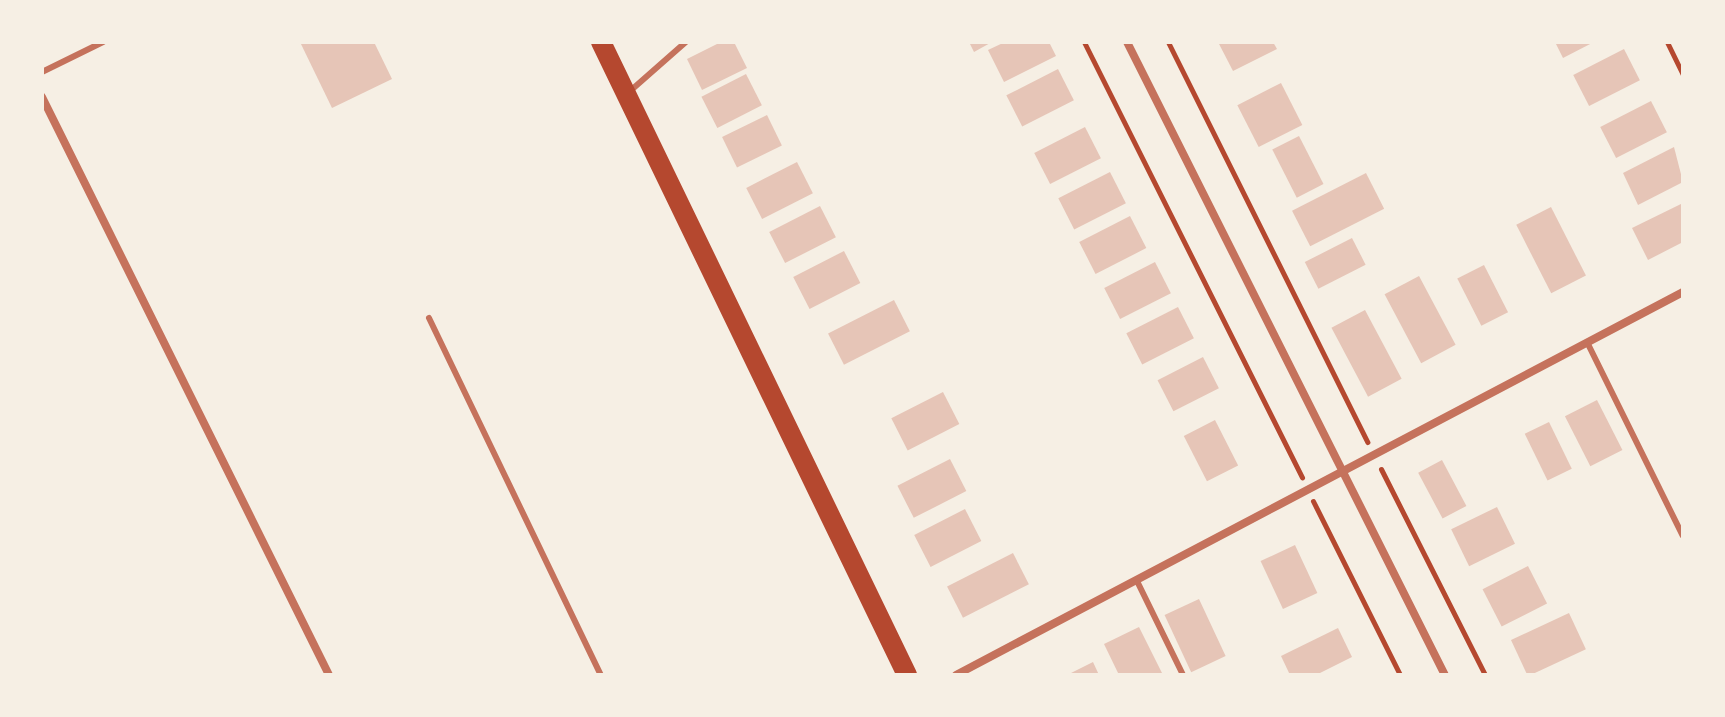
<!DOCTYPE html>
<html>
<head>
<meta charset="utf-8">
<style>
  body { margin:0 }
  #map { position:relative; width:1725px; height:717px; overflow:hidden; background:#f6efe4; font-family:"Nunito Sans",sans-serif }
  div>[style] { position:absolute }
  .building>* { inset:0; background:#e6c5b7; transform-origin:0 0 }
  .path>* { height:5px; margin:-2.5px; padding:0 2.5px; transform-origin:2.5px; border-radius:2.5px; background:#b5482f }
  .service>* { height:6px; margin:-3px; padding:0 3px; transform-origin:3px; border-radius:3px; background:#c5725c }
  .minor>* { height:8px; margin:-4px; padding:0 4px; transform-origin:4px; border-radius:4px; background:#c5725c }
  .primary>* { height:20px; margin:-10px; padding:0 10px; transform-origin:10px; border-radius:10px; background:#b5482f }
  span { translate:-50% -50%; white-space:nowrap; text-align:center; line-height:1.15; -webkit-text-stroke:8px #f6efe4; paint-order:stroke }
  .frame { position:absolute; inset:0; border:44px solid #f6efe4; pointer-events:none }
</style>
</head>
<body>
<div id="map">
  <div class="building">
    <i style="clip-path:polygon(300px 42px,374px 42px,392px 79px,332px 108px)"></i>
    <i style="clip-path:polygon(721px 42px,734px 42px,747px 68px,702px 90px,687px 59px)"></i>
    <i style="clip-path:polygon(969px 42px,992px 42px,974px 52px)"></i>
    <i style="clip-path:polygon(1005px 42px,1049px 42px,1056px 56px,1004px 82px,988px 50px)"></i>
    <i style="clip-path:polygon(1218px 42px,1273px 42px,1277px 49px,1233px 71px)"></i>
    <i style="clip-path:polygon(1555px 42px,1594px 42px,1563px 58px)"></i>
    <i style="left:1624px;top:49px;width:35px;height:57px;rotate:63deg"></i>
    <i style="left:1058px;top:69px;width:35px;height:58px;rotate:63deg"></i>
    <i style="left:746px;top:74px;width:35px;height:50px;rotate:63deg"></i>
    <i style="left:1281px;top:83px;width:47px;height:49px;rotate:63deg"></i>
    <i style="left:1651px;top:101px;width:35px;height:57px;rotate:63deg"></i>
    <i style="left:767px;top:115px;width:34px;height:50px;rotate:64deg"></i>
    <i style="left:1085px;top:127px;width:35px;height:57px;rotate:63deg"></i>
    <i style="left:1299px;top:136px;width:54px;height:30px;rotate:63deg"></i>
    <i style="clip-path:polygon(1674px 147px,1683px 182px,1638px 205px,1623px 173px)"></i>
    <i style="left:797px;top:162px;width:35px;height:57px;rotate:63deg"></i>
    <i style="left:1110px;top:172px;width:35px;height:58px;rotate:63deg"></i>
    <i style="left:1366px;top:173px;width:40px;height:83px;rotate:63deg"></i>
    <i style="clip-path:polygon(1683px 203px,1683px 242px,1648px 260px,1632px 228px)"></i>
    <i style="left:820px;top:206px;width:35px;height:57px;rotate:63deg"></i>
    <i style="left:1551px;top:207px;width:77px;height:39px;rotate:63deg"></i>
    <i style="left:1130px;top:216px;width:36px;height:57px;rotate:63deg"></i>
    <i style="left:1352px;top:238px;width:30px;height:53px;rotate:63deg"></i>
    <i style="left:844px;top:251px;width:36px;height:57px;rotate:63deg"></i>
    <i style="left:1155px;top:262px;width:35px;height:57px;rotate:63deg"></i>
    <i style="left:1484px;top:265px;width:53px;height:30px;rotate:63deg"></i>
    <i style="left:1419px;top:276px;width:78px;height:39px;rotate:62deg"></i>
    <i style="left:894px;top:300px;width:35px;height:74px;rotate:63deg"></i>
    <i style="left:1178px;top:307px;width:35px;height:58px;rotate:63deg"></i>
    <i style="left:1365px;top:310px;width:78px;height:38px;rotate:62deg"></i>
    <i style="left:1203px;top:357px;width:35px;height:51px;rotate:63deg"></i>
    <i style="left:943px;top:392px;width:36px;height:58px;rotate:63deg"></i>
    <i style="left:1597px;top:400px;width:56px;height:36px;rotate:63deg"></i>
    <i style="left:1215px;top:420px;width:51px;height:35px;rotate:63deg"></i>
    <i style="left:1549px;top:422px;width:52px;height:27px;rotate:64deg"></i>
    <i style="left:950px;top:459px;width:36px;height:59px;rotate:63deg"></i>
    <i style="left:1442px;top:460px;width:52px;height:27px;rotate:62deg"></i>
    <i style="left:1497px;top:507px;width:41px;height:51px;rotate:64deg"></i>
    <i style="left:965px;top:509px;width:36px;height:57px;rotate:63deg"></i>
    <i style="left:1295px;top:545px;width:53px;height:38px;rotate:65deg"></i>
    <i style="left:1013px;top:553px;width:35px;height:74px;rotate:63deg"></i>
    <i style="left:1528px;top:566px;width:42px;height:51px;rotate:63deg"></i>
    <i style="left:1199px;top:599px;width:63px;height:38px;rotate:65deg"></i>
    <i style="left:1569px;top:613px;width:40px;height:64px;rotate:65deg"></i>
    <i style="clip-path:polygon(1139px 627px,1163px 675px,1119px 675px,1104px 644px)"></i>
    <i style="clip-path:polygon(1338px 628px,1352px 657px,1316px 675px,1290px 675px,1281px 656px)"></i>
    <i style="clip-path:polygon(1093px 662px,1099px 675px,1067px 675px)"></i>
  </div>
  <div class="path">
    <i style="left:1084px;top:42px;width:487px;rotate:63.4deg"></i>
    <i style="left:1168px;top:42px;width:447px;rotate:63.5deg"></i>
    <i style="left:1667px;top:42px;width:37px;rotate:64deg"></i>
    <i style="left:1381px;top:469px;width:231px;rotate:63.2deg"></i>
    <i style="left:1313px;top:501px;width:195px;rotate:63.4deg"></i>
  </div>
  <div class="service">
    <i style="left:42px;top:72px;width:68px;rotate:-26.2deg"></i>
    <i style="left:629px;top:92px;width:76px;rotate:-41.3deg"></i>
    <i style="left:429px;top:318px;width:396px;rotate:64.3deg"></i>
    <i style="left:1587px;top:342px;width:216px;rotate:63.7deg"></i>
    <i style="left:1137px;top:581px;width:105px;rotate:63.9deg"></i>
  </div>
  <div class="minor">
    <i style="left:1127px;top:42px;width:708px;rotate:63.33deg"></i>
    <i style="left:42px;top:97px;width:645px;rotate:63.59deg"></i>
    <i style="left:956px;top:675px;width:822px;rotate:-27.78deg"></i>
  </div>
  <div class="primary">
    <i style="left:601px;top:42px;width:703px;rotate:64.2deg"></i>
  </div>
  <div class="frame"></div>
</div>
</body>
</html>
